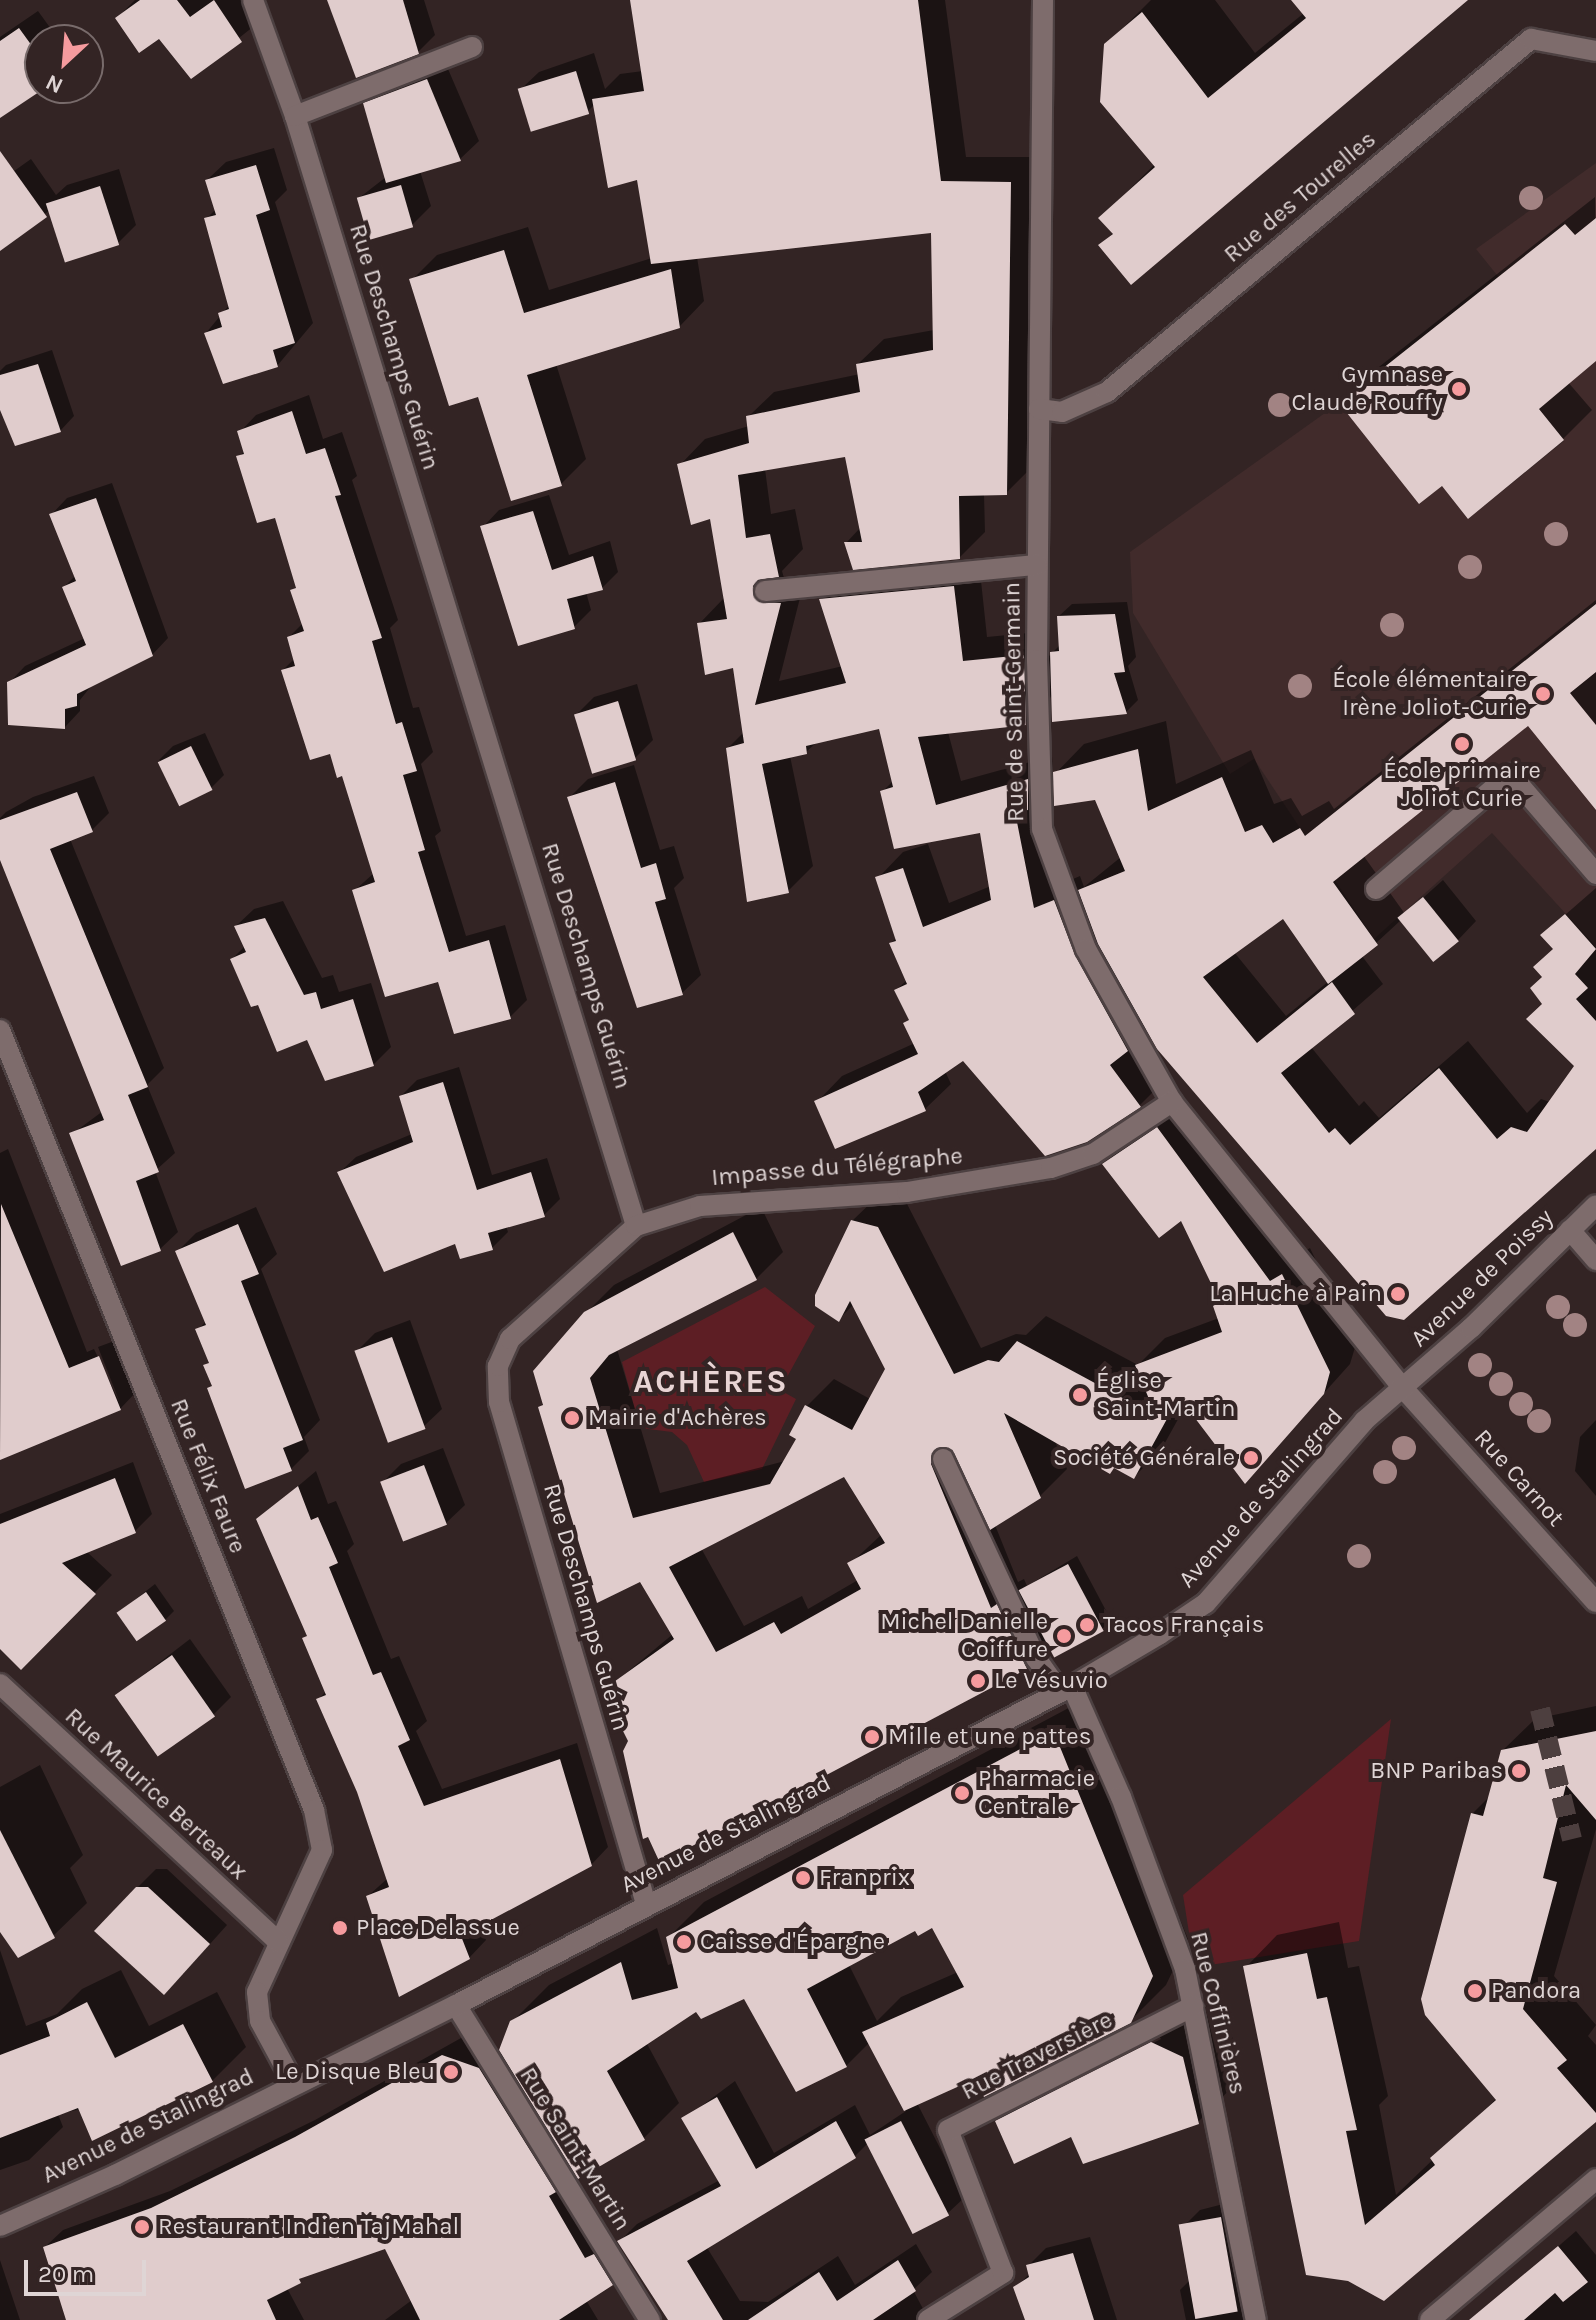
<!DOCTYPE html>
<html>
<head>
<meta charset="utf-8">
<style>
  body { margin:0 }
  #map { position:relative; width:1596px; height:2320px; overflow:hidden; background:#332424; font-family:Karla,sans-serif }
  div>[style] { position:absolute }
  .built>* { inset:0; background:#412b2b }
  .green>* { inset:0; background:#5d1e24 }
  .shadow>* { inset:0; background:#0007 }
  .building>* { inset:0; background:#e0cccc; transform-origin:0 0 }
  .minor-tunnel>* { height:20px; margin-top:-10px; transform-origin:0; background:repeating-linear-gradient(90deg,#4d3f3f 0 20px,transparent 0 30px) }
  .roads { filter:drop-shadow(2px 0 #4d4142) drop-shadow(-2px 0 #4d4142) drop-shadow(0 2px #4d4142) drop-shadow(0 -2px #4d4142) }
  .minor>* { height:20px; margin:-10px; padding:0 10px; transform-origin:10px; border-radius:10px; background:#7e6c6c }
  .trees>* { width:24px; height:24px; margin:-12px; border-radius:50%; background:#a28383 }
  .dots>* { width:22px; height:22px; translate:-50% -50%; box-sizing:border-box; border:4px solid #332424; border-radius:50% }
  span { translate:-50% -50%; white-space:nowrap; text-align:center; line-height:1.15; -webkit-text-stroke:8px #332424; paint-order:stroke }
  .street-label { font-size:24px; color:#dfd5d5 }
  .poi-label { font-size:24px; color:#dfd5d5 }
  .right { translate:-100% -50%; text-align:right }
  .left { translate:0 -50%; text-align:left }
  .district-label { font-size:32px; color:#e8d4d4; font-weight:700; letter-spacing:2px }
  .north { position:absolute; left:24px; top:24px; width:80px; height:80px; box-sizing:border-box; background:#332424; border:2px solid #786b6b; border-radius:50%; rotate:206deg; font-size:22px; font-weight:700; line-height:32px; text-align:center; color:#dfd5d5 }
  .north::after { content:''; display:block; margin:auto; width:28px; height:36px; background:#f59b9e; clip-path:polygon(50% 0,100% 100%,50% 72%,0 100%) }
  .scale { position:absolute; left:24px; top:2260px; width:122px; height:36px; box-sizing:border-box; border:4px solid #dfd5d5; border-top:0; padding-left:10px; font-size:24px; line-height:28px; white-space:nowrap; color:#dfd5d5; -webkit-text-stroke:6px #332424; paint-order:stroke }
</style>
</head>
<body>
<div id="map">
  <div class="built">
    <i style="clip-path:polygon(1596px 163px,1596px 947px,1492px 833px,1374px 939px,1254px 759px,1230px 774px,1133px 613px,1130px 552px,1339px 403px,1419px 503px,1442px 486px,1468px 519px,1564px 441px,1539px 409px,1566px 361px,1476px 249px)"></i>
  </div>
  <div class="green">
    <i style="clip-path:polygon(765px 1287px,815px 1326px,780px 1390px,796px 1399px,762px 1469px,704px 1482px,687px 1445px,672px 1432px,640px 1428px,622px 1362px)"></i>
    <i style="clip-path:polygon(1391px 1719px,1359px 1941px,1204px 1966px,1190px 1939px,1183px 1895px)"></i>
  </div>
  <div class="shadow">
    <i style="clip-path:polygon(135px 0,245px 0,259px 22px,191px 76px,159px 36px,117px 18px)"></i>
    <i style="clip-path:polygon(329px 0,424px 0,435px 35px,418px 52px)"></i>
    <i style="clip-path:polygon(evenodd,634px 0,945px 0,966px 157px,1036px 157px,1031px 468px,1006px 493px,984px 494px,985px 532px,960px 557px,846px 543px,861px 527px,846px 455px,765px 469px,771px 514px,795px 509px,803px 549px,782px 571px,784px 578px,805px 578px,779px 681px,843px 666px,821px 599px,847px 574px,979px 562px,987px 637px,1049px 631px,1049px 656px,1061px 644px,1059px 616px,1072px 604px,1127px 602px,1136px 657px,1128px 666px,1138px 700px,1126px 712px,1053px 695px,1025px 723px,948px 732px,961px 781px,1052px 756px,1053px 776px,1084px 744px,1166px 721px,1176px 784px,1251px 750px,1274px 804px,1291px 798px,1302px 816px,1329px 801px,1334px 809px,1596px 600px,1596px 807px,1528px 723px,1363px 855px,1405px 914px,1443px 880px,1476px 921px,1458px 940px,1401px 920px,1362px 956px,1383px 984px,1311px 1047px,1359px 1106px,1364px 1101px,1379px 1118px,1468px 1041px,1527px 1113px,1541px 1099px,1550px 1102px,1577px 1065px,1545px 1003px,1544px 977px,1555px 948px,1542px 935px,1596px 888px,1596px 1147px,1404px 1318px,1148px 1028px,1136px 1040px,1165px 1080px,1140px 1105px,1086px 1140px,963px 1059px,945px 1071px,951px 1084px,925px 1109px,836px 1146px,817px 1102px,842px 1076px,915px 1043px,905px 1023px,911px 1018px,896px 990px,907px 980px,891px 943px,897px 937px,878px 878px,903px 852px,928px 844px,949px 903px,991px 886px,981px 830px,882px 792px,893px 781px,881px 727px,817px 742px,806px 752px,790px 756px,813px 866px,788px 891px,728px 748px,744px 732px,734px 665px,699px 624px,724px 598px,712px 516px,680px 465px,705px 439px,749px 426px,748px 417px,774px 392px,860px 374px,858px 364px,884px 339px,934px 330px,933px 231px,697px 257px,704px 301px,679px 327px,556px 364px,586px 459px,561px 484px,480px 395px,412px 280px,437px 255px,528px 227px,549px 290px,652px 258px,638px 177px,595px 104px,587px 112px,520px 90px,539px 72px,594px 53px,605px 89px,620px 74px,643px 71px,634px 0,1056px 780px,1096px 798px,1121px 857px,1084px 887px,1080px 876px,1059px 885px,1042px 794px,1056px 780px,634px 0,1283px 917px,1329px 981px,1286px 1016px,1234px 952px,1283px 917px)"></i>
    <i style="clip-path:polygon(1151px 0,1215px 0,1255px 53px,1304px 13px,1294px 0,1465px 0,1101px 245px,1114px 232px,1101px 218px,1155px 164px,1106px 45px)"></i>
    <i style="clip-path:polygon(38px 11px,59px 40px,40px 40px,42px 88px,0 109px,0 37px)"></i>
    <i style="clip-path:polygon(445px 62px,479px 141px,460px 159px,420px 171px,431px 206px,412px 225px,359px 198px,386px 177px,365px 104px,384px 85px)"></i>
    <i style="clip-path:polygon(274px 148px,287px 190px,275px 202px,313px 323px,277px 366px,206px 333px,230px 304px,206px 219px,217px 208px,207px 180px,226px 162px)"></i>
    <i style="clip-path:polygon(31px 159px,56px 195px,67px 185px,119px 169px,136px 225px,118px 243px,50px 210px,0 249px,0 181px)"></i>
    <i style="clip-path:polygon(1595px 197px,1596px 356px,1567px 381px,1592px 410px,1563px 439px,1442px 483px,1341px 403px,1370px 374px)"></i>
    <i style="clip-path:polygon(52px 350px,74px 416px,60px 431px,0 401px,0 371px,6px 365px)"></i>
    <i style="clip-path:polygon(309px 395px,323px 439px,342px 432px,357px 476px,352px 480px,398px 620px,390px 628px,413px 708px,419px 707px,433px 752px,421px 764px,441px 831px,435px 836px,466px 936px,505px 925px,527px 1000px,510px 1017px,439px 980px,354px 891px,374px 873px,344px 774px,283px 670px,295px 658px,289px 637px,303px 623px,292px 591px,298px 585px,276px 515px,239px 457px,245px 450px,240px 432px,256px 415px)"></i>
    <i style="clip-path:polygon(112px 483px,168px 638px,152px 655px,92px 685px,80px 700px,80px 711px,65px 727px,9px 683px,25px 666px,85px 638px,64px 587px,76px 575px,52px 514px,67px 498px)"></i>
    <i style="clip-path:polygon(549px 495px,569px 555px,610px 541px,618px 572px,602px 588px,586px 592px,591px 610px,574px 627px,483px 527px,499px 510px)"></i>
    <i style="clip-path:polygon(637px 684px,653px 740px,635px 758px,576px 715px,594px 697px)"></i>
    <i style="clip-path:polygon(205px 733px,224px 775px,211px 788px,159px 760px,173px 746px)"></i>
    <i style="clip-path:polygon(634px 765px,660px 850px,674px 846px,684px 878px,674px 888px,701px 975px,682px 993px,570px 797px,588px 779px)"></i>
    <i style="clip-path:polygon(94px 776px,109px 813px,92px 830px,70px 839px,164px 1068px,147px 1085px,175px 1153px,155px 1171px,178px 1232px,160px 1249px,122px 1264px,72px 1134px,103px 1111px,0 858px,0 818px,6px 812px,33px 797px)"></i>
    <i style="clip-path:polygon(283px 901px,322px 978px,333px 975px,339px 992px,371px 983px,391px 1047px,373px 1065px,308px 1038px,260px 1002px,232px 959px,245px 946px,236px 926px,254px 909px)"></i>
    <i style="clip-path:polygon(459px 1067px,492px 1175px,547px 1158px,560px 1199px,544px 1215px,506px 1226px,508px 1232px,492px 1248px,456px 1241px,340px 1172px,356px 1157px,412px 1134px,401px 1096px,417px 1080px)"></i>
    <i style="clip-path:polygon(evenodd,1185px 1102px,1298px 1255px,1310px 1248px,1356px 1344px,1350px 1364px,1245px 1481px,1187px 1403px,1161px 1450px,1134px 1477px,1054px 1439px,1067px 1469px,1039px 1497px,995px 1525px,1018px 1582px,1024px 1579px,1027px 1586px,1077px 1556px,1111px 1620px,1102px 1629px,1052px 1653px,1048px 1645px,1026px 1667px,631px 1741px,613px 1684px,673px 1634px,541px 1407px,586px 1313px,614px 1285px,761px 1207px,783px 1252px,756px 1279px,617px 1349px,660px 1493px,785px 1461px,798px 1439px,791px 1434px,807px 1406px,834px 1379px,870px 1399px,888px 1369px,854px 1304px,839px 1319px,852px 1221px,880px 1194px,905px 1200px,981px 1348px,1016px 1334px,1026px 1335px,1046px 1316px,1138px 1365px,1165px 1338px,1219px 1318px,1216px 1306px,1222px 1300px,1182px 1218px,1104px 1164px,1131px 1137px,1185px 1102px,845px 1474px,882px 1534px,850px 1564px,858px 1580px,808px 1609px,802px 1596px,744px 1626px,701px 1548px,845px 1474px)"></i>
    <i style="clip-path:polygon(8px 1149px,87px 1352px,94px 1349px,120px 1403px,98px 1347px,117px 1340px,137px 1391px,120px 1409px,9px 1454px,0 1440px,0 1153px)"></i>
    <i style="clip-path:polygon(256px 1207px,277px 1254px,261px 1269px,320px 1420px,304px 1437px,309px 1451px,291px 1469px,209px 1389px,213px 1385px,206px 1366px,211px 1361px,198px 1330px,206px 1321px,178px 1251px,196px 1233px)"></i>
    <i style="clip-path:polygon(410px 1320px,442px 1409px,423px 1427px,356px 1352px,375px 1333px)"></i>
    <i style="clip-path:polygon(1596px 1420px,1596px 1496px,1575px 1471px,1580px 1437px)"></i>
    <i style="clip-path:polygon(443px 1448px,465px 1505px,446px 1523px,383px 1482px,401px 1464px)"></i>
    <i style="clip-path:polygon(133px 1462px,152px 1514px,135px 1531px,86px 1551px,112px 1575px,21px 1667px,0 1647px,0 1514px)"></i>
    <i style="clip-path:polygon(316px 1471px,328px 1504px,336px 1501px,354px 1544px,347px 1551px,391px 1659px,399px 1656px,427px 1721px,416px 1731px,442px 1789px,577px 1743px,608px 1847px,591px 1865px,480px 1923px,486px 1940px,469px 1958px,368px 1896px,388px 1878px,358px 1791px,318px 1700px,326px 1691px,305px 1638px,309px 1634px,258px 1520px)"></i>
    <i style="clip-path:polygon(155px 1584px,174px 1611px,165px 1620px,118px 1613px)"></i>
    <i style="clip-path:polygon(190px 1639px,231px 1697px,213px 1715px,117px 1695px)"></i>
    <i style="clip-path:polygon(evenodd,1078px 1703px,1095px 1711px,1188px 1939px,1166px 1985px,1129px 2022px,976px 2076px,917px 2103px,965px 2197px,948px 2213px,868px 2143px,855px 2156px,706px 2246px,740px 2301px,768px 2302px,838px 2256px,855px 2285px,916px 2244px,932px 2272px,913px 2290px,929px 2320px,669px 2320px,619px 2242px,637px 2224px,720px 2180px,684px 2119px,735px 2081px,774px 2153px,855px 2105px,870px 2135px,906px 2111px,870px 2042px,846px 2066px,745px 1996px,697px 2009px,646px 2042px,679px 2103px,643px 2139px,566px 2179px,603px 2242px,612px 2237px,630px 2266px,586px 2300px,598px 2320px,385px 2320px,412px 2300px,386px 2247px,307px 2274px,287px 2288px,304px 2320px,69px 2320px,45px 2247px,63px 2230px,170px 2191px,315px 2120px,461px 2038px,500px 2055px,512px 2022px,549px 1985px,657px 1928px,668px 1965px,674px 1963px,668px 1938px,704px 1902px,1078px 1703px,933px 1926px,958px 1972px,901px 1997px,877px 2021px,849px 1965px,916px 1929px,933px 1926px)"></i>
    <i style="clip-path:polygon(1596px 1706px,1596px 1829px,1554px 1976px,1596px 2025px,1588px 2036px,1596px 2045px,1596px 2120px,1384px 2299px,1246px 1967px,1277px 1935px,1339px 1922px,1348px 1968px,1359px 1966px,1388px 2096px,1379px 2105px,1396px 2195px,1497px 2098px,1472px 1814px,1490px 1796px,1502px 1751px,1535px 1719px)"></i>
    <i style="clip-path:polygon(40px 1765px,83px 1855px,70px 1868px,87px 1903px,53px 1936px,0 1929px,0 1787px)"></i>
    <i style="clip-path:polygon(156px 1869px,167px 1869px,227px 1925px,183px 1974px,137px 1888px)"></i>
    <i style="clip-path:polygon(0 1950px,26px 2026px,57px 2014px,82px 1989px,121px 1970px,149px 2026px,217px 1992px,246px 2047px,212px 2081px,58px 2114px,63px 2127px,29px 2160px,0 2170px)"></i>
    <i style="clip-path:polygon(evenodd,1196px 1999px,1227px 2013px,1241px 2078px,1198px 2122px,1072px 2135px,997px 2121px,1041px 2078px,1196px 1999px,1159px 2036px,1161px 2039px,1046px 2097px,1046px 2093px,1159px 2036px)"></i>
    <i style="clip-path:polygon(1239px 2200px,1260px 2320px,1186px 2320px,1180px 2290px,1193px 2277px,1182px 2228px,1200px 2210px)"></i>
    <i style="clip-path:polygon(1576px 2231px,1596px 2255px,1596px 2320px,1473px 2320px)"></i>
    <i style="clip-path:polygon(1090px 2237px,1117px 2320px,1027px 2320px,1016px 2288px,1030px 2273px,1028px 2266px,1046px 2248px)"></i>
    <i style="clip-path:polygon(0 2260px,20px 2320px,0 2320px)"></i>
  </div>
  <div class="building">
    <i style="clip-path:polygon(140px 0,177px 0,190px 17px,214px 0,242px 42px,191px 79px,159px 39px,139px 53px,115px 18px)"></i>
    <i style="clip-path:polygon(327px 0,403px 0,419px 54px,356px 78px)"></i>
    <i style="clip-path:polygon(630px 0,918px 0,941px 181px,1011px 182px,1007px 495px,959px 496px,960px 559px,853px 570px,844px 542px,862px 542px,845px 457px,738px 475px,746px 538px,770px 534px,779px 577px,758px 580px,753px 586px,759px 602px,781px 603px,755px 705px,846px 683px,819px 599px,954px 586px,963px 661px,1024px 655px,1026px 725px,918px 737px,936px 805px,1028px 779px,1028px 810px,1015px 812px,1034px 908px,1054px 900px,1075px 955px,1128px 1051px,1110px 1065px,1141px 1107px,1087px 1142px,1045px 1156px,963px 1061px,918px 1092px,926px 1111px,835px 1149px,814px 1101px,918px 1054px,903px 1023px,909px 1020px,894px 990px,907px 984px,889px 943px,896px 941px,875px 877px,903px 868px,923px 927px,991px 900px,980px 833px,894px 849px,880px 791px,893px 787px,879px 729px,806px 746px,807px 754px,762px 764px,789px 893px,747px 902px,726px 748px,744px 743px,733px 668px,705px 675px,697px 623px,727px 619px,710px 519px,691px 525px,677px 464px,749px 443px,746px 416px,860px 392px,856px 364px,933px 350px,931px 233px,651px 264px,637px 180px,608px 188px,592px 99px,644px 91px)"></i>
    <i style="clip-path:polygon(1291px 0,1468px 0,1131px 285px,1098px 245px,1113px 234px,1098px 218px,1155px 167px,1100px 102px,1104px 44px,1142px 12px,1208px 98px,1306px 18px)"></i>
    <i style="clip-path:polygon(19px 28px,40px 57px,40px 88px,45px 88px,0 118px,0 41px)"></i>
    <i style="left:576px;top:71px;width:45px;height:61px;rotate:73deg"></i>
    <i style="clip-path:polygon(427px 79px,461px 161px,386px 183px,363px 103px)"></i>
    <i style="clip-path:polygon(0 151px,47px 217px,0 251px)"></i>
    <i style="clip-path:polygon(256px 165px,270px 210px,256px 215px,295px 343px,273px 350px,278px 367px,223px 384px,204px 333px,222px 327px,218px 313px,229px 309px,204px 218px,216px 215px,205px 180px)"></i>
    <i style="left:401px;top:185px;width:44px;height:46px;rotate:74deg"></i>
    <i style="left:100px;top:186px;width:62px;height:57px;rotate:72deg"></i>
    <i style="clip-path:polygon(1596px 218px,1596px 361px,1539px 409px,1564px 440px,1468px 519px,1442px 486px,1419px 504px,1339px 403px,1565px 224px,1575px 235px)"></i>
    <i style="clip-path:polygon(504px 250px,524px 313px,671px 269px,680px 328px,527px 375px,562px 486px,511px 501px,478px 397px,449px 406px,409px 279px)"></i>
    <i style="clip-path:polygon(38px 364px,61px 432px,15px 446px,0 410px,0 375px)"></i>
    <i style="clip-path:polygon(292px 411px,306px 454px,325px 448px,341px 495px,335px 496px,382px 638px,372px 641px,396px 724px,402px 722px,417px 771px,403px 775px,425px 850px,418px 852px,449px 952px,489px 940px,511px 1019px,454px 1034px,438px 982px,385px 997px,352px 890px,375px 882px,342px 776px,337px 778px,330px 754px,310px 760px,281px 670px,295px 666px,287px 637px,304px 631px,290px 590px,296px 588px,275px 518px,257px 523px,236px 456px,244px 454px,237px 431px)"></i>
    <i style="clip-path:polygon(96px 498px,153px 656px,77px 694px,77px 706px,65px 709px,65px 729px,8px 725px,7px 682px,86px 645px,62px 587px,76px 581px,49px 514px)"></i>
    <i style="clip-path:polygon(533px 511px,552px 570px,593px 556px,603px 590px,567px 599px,575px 629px,518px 646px,480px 526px)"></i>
    <i style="clip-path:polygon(1596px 604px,1596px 672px,1570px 693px,1596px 725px,1596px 810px,1528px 726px,1333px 882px,1378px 945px,1328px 984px,1283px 919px,1203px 977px,1257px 1043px,1332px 982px,1355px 1014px,1281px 1073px,1329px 1133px,1335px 1128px,1350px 1145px,1439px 1068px,1497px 1139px,1511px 1127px,1527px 1132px,1574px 1066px,1526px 1019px,1542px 1004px,1530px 988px,1542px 977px,1533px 967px,1553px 949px,1540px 935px,1565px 914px,1596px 949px,1575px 974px,1588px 988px,1576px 999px,1596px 1021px,1596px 1149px,1404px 1320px,1386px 1316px,1157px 1049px,1098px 944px,1078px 890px,1125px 871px,1095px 800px,1054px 806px,1053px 772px,1138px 749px,1148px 811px,1222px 777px,1245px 832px,1262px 825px,1273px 843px,1300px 828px,1305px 836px)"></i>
    <i style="clip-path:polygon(1115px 614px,1125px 672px,1114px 673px,1127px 714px,1052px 722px,1050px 652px,1059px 651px,1057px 616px)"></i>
    <i style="left:618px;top:701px;width:62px;height:46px;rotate:73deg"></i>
    <i style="left:191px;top:746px;width:49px;height:37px;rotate:64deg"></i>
    <i style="clip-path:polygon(615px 782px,641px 868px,656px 863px,666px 899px,655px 902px,683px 995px,637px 1008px,567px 797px)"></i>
    <i style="clip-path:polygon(77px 792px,93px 832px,50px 849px,148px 1087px,128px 1095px,159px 1172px,136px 1181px,161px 1251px,121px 1266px,69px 1133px,104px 1120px,0 860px,0 820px)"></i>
    <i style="left:1423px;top:897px;width:57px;height:33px;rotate:51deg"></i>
    <i style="clip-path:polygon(265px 918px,304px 995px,316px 992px,321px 1009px,353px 999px,374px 1066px,325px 1081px,307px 1040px,277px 1052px,258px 1005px,251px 1007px,230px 959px,246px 952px,234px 926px)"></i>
    <i style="clip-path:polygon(443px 1082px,477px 1190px,531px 1172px,545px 1217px,488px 1233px,493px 1250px,460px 1259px,455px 1244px,384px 1272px,337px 1172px,413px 1142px,399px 1096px)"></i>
    <i style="clip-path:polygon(evenodd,1157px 1127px,1270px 1281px,1282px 1274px,1330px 1372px,1324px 1394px,1245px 1484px,1179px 1397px,1134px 1479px,1114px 1468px,1110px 1474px,1004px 1413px,1041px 1498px,990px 1530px,954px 1453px,937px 1448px,931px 1464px,991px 1608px,997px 1604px,1027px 1669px,660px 1863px,648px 1837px,643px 1839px,623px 1751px,628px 1741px,618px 1721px,611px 1684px,674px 1639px,640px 1582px,597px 1603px,538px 1407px,543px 1405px,533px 1371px,584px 1312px,733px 1232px,757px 1280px,609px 1355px,590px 1378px,633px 1518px,770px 1484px,796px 1439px,789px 1435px,805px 1405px,852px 1430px,885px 1369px,850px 1301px,839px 1322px,815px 1306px,815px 1295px,851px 1220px,878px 1227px,954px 1374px,988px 1360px,999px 1362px,1017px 1341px,1156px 1416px,1135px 1365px,1222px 1332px,1213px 1306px,1220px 1302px,1181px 1221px,1159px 1238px,1102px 1164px,1157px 1127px,844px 1477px,885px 1543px,847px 1563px,861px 1589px,781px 1634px,774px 1622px,716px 1652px,669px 1567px,844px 1477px)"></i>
    <i style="clip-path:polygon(1px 1204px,69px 1368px,99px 1356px,121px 1410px,0 1460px)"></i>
    <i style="clip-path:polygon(238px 1224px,259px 1274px,241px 1281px,303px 1440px,283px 1448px,292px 1471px,245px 1489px,207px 1388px,212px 1386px,203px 1365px,209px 1363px,195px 1329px,206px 1325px,175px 1251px)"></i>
    <i style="left:392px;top:1337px;width:98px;height:40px;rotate:70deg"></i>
    <i style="left:424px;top:1465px;width:64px;height:47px;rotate:69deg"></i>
    <i style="clip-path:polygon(115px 1478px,136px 1533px,62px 1563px,96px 1594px,21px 1670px,0 1649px,0 1524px)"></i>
    <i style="clip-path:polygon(298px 1486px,311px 1520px,318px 1517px,338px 1563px,329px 1567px,373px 1675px,381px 1672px,410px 1740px,398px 1746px,424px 1806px,560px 1759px,592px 1866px,461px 1936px,470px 1959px,399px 1997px,366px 1896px,389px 1887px,357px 1792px,316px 1699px,326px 1695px,302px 1638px,307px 1636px,256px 1519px)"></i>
    <i style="left:1068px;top:1564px;width:76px;height:56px;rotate:62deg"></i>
    <i style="left:146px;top:1592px;width:35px;height:36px;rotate:55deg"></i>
    <i style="left:172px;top:1655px;width:75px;height:70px;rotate:55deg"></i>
    <i style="clip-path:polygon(1596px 1731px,1596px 1820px,1566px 1785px,1543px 1878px,1557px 1882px,1523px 2009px,1567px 2060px,1557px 2068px,1596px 2113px,1596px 2122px,1384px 2301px,1348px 2281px,1306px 2275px,1243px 1966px,1307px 1953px,1317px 1999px,1327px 1997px,1357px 2130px,1346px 2131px,1365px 2225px,1435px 2165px,1430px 2158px,1496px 2100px,1425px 2015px,1421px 1999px,1471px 1813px,1483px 1816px,1501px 1750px)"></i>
    <i style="clip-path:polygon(1041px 1738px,1060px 1747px,1153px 1976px,1131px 2023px,984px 2097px,975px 2079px,904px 2111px,862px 2032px,964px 1987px,932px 1928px,918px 1936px,915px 1931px,807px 1989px,847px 2067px,796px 2092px,744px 1999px,701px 2019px,696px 2012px,607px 2071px,645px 2140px,578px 2179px,499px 2050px,510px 2021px,621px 1962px,632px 2000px,678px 1988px,666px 1937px)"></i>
    <i style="clip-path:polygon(0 1830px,55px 1938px,18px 1958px,0 1932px)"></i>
    <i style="clip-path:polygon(136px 1887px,148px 1887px,210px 1944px,164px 1995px,94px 1931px)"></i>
    <i style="clip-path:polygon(87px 2002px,115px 2058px,183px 2024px,213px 2082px,92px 2141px,78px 2108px,0 2138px,0 2055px,50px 2036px,46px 2023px)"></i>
    <i style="clip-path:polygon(1151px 2042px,1183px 2057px,1199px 2124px,1083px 2164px,1071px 2137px,1014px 2164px,995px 2121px)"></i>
    <i style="clip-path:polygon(442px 2055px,479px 2068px,556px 2192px,549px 2196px,585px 2258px,594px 2254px,613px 2285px,559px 2320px,420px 2320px,385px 2249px,299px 2279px,301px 2283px,267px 2300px,276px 2320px,66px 2320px,43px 2247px,151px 2208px,295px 2137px)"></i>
    <i style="clip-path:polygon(717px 2097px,756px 2169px,836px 2121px,856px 2158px,687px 2261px,723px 2320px,668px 2320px,617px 2241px,721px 2186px,681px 2118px)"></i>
    <i style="left:901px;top:2121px;width:106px;height:41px;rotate:63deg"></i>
    <i style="left:1221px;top:2217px;width:96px;height:43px;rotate:80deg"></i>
    <i style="clip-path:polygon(1558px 2246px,1588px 2282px,1563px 2302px,1555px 2293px,1524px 2320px,1469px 2320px)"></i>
    <i style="clip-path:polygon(1073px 2253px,1094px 2320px,1025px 2320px,1013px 2287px,1029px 2277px,1026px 2265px)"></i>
    <i style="clip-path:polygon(898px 2260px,916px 2291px,873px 2320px,748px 2320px,819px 2272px,837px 2301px)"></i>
  </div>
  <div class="minor-tunnel">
    <i style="left:1540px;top:1709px;width:134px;rotate:76.2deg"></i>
  </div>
  <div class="roads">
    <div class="minor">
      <i style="left:253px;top:0;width:123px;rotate:70.1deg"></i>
      <i style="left:295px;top:116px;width:1161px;rotate:72.92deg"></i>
      <i style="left:1043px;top:0;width:660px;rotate:90.52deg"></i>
      <i style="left:1037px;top:660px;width:169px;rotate:88.3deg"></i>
      <i style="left:1042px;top:829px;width:128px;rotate:69.9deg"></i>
      <i style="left:1086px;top:949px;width:176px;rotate:60.7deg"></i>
      <i style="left:1172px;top:1102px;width:368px;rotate:51.1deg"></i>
      <i style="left:1403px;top:1388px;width:288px;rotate:48deg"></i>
      <i style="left:295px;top:116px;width:190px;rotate:-21.3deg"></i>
      <i style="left:1039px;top:409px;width:23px;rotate:7deg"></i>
      <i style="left:1062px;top:412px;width:49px;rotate:-24deg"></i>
      <i style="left:1107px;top:392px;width:552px;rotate:-39.78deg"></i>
      <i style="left:1531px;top:39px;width:66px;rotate:10.5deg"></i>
      <i style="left:765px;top:591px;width:273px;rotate:-5.5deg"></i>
      <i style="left:1376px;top:889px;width:177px;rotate:-40.6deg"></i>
      <i style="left:1510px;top:774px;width:132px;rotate:49.3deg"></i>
      <i style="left:0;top:1030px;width:841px;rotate:68.07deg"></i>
      <i style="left:314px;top:1810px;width:41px;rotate:78.7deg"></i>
      <i style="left:322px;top:1850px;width:156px;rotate:114.6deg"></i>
      <i style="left:257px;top:1992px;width:29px;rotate:84deg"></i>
      <i style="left:260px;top:2021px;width:69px;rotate:61.6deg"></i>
      <i style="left:1570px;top:1230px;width:40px;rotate:49deg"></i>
      <i style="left:943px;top:1459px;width:220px;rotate:65deg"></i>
      <i style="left:1036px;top:1658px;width:42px;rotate:54.8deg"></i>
      <i style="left:0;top:1684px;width:379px;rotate:42.8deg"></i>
      <i style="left:1072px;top:1686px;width:121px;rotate:66.2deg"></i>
      <i style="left:1121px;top:1797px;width:184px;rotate:69.6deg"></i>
      <i style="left:1185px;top:1969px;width:358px;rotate:78.6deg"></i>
      <i style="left:646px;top:1904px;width:523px;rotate:-106.32deg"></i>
      <i style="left:499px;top:1402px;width:36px;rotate:-92deg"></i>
      <i style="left:498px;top:1366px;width:30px;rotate:-66deg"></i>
      <i style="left:510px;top:1339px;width:169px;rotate:-41.9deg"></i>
      <i style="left:636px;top:1226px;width:67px;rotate:-17.4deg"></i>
      <i style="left:700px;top:1206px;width:207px;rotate:-3.9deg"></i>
      <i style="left:907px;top:1192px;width:146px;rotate:-9.5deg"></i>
      <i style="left:1051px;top:1168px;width:44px;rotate:-18.4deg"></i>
      <i style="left:1093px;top:1154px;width:95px;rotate:-33.4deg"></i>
      <i style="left:456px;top:2005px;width:370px;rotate:58.4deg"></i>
      <i style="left:0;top:2226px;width:126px;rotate:-23.9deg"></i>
      <i style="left:115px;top:2175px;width:381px;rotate:-26.5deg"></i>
      <i style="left:456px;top:2005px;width:694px;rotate:-27.38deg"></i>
      <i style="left:1072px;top:1686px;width:102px;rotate:-30.6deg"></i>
      <i style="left:1160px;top:1634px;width:55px;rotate:-34deg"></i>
      <i style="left:1206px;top:1603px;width:241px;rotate:-49deg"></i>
      <i style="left:1364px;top:1421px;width:142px;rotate:-41deg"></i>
      <i style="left:1471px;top:1328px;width:175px;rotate:-44.5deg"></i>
      <i style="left:928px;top:2320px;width:89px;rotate:-32.1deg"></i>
      <i style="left:1003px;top:2273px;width:153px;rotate:-111deg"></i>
      <i style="left:948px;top:2130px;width:275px;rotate:-26.8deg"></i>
      <i style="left:1430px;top:2320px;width:218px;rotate:-40.3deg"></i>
    </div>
  </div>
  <div class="trees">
    <i style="left:1531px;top:198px"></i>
    <i style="left:1280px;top:405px"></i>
    <i style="left:1556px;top:534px"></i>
    <i style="left:1470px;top:567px"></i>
    <i style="left:1392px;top:625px"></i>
    <i style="left:1300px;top:686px"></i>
    <i style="left:1558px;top:1307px"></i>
    <i style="left:1575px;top:1325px"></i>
    <i style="left:1480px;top:1365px"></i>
    <i style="left:1501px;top:1384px"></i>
    <i style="left:1521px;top:1404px"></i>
    <i style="left:1539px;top:1421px"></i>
    <i style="left:1404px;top:1448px"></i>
    <i style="left:1385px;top:1472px"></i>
    <i style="left:1359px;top:1556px"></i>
  </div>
  <div class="dots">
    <i style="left:1459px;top:389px;background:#f59b9e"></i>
    <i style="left:1543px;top:694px;background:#f59b9e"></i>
    <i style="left:1462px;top:744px;background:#f59b9e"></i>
    <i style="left:1398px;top:1294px;background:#f59b9e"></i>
    <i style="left:1080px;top:1395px;background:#f59b9e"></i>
    <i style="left:572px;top:1418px;background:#f59b9e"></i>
    <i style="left:1251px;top:1458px;background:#f59b9e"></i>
    <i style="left:1087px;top:1625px;background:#f59b9e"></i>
    <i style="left:1064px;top:1636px;background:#f59b9e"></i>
    <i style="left:978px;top:1681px;background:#f59b9e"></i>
    <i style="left:872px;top:1737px;background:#f59b9e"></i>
    <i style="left:1519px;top:1771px;background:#f59b9e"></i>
    <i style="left:962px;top:1793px;background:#f59b9e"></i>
    <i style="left:803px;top:1878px;background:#f59b9e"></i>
    <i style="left:340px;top:1928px;background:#f59b9e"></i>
    <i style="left:684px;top:1942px;background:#f59b9e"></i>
    <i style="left:1475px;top:1991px;background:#f59b9e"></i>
    <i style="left:451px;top:2072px;background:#f59b9e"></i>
    <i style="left:142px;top:2227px;background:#f59b9e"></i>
  </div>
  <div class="street-label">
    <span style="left:1300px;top:197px;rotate:-40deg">Rue des Tourelles</span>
    <span style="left:394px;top:347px;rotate:73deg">Rue Deschamps Guérin</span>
    <span style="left:1014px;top:702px;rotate:-91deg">Rue de Saint-Germain</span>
    <span style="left:586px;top:966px;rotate:73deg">Rue Deschamps Guérin</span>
    <span style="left:837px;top:1167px;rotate:-5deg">Impasse du Télégraphe</span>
    <span style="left:1482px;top:1278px;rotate:-44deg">Avenue de Poissy</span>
    <span style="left:208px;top:1476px;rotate:68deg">Rue Félix Faure</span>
    <span style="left:1519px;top:1478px;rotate:48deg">Rue Carnot</span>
    <span style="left:1261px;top:1498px;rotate:-48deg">Avenue de Stalingrad</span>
    <span style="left:586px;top:1607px;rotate:74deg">Rue Deschamps Guérin</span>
    <span style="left:156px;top:1794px;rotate:43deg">Rue Maurice Berteaux</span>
    <span style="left:726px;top:1834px;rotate:-27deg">Avenue de Stalingrad</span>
    <span style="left:1218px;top:2013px;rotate:76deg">Rue Coffinières</span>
    <span style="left:1037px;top:2056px;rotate:-27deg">Rue Traversière</span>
    <span style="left:148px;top:2126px;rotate:-26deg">Avenue de Stalingrad</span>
    <span style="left:575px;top:2149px;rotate:58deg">Rue Saint-Martin</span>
  </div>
  <div class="poi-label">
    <span class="right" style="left:1443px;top:389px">Gymnase<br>Claude Rouffy</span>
    <span class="right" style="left:1527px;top:694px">École élémentaire<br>Irène Joliot-Curie</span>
    <span style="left:1462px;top:785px">École primaire<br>Joliot Curie</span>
    <span class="right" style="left:1382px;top:1294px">La Huche à Pain</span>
    <span class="left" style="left:1096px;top:1395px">Église<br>Saint-Martin</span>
    <span class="left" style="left:588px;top:1418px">Mairie d'Achères</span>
    <span class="right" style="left:1235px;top:1458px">Société Générale</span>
    <span class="right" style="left:1048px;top:1636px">Michel Danielle<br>Coiffure</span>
    <span class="left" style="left:1103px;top:1625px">Tacos Français</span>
    <span class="left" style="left:994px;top:1681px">Le Vésuvio</span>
    <span class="left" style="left:888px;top:1737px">Mille et une pattes</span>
    <span class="right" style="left:1503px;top:1771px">BNP Paribas</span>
    <span class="left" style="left:978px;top:1793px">Pharmacie<br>Centrale</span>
    <span class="left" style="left:819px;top:1878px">Franprix</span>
    <span class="left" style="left:356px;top:1928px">Place Delassue</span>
    <span class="left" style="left:700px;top:1942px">Caisse d'Épargne</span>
    <span class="left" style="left:1491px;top:1991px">Pandora</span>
    <span class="right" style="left:435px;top:2072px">Le Disque Bleu</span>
    <span class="left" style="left:158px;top:2227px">Restaurant Indien TajMahal</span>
  </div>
  <div class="district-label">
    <span style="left:711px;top:1382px">ACHÈRES</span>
  </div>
  <div class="north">N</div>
  <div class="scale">20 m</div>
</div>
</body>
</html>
